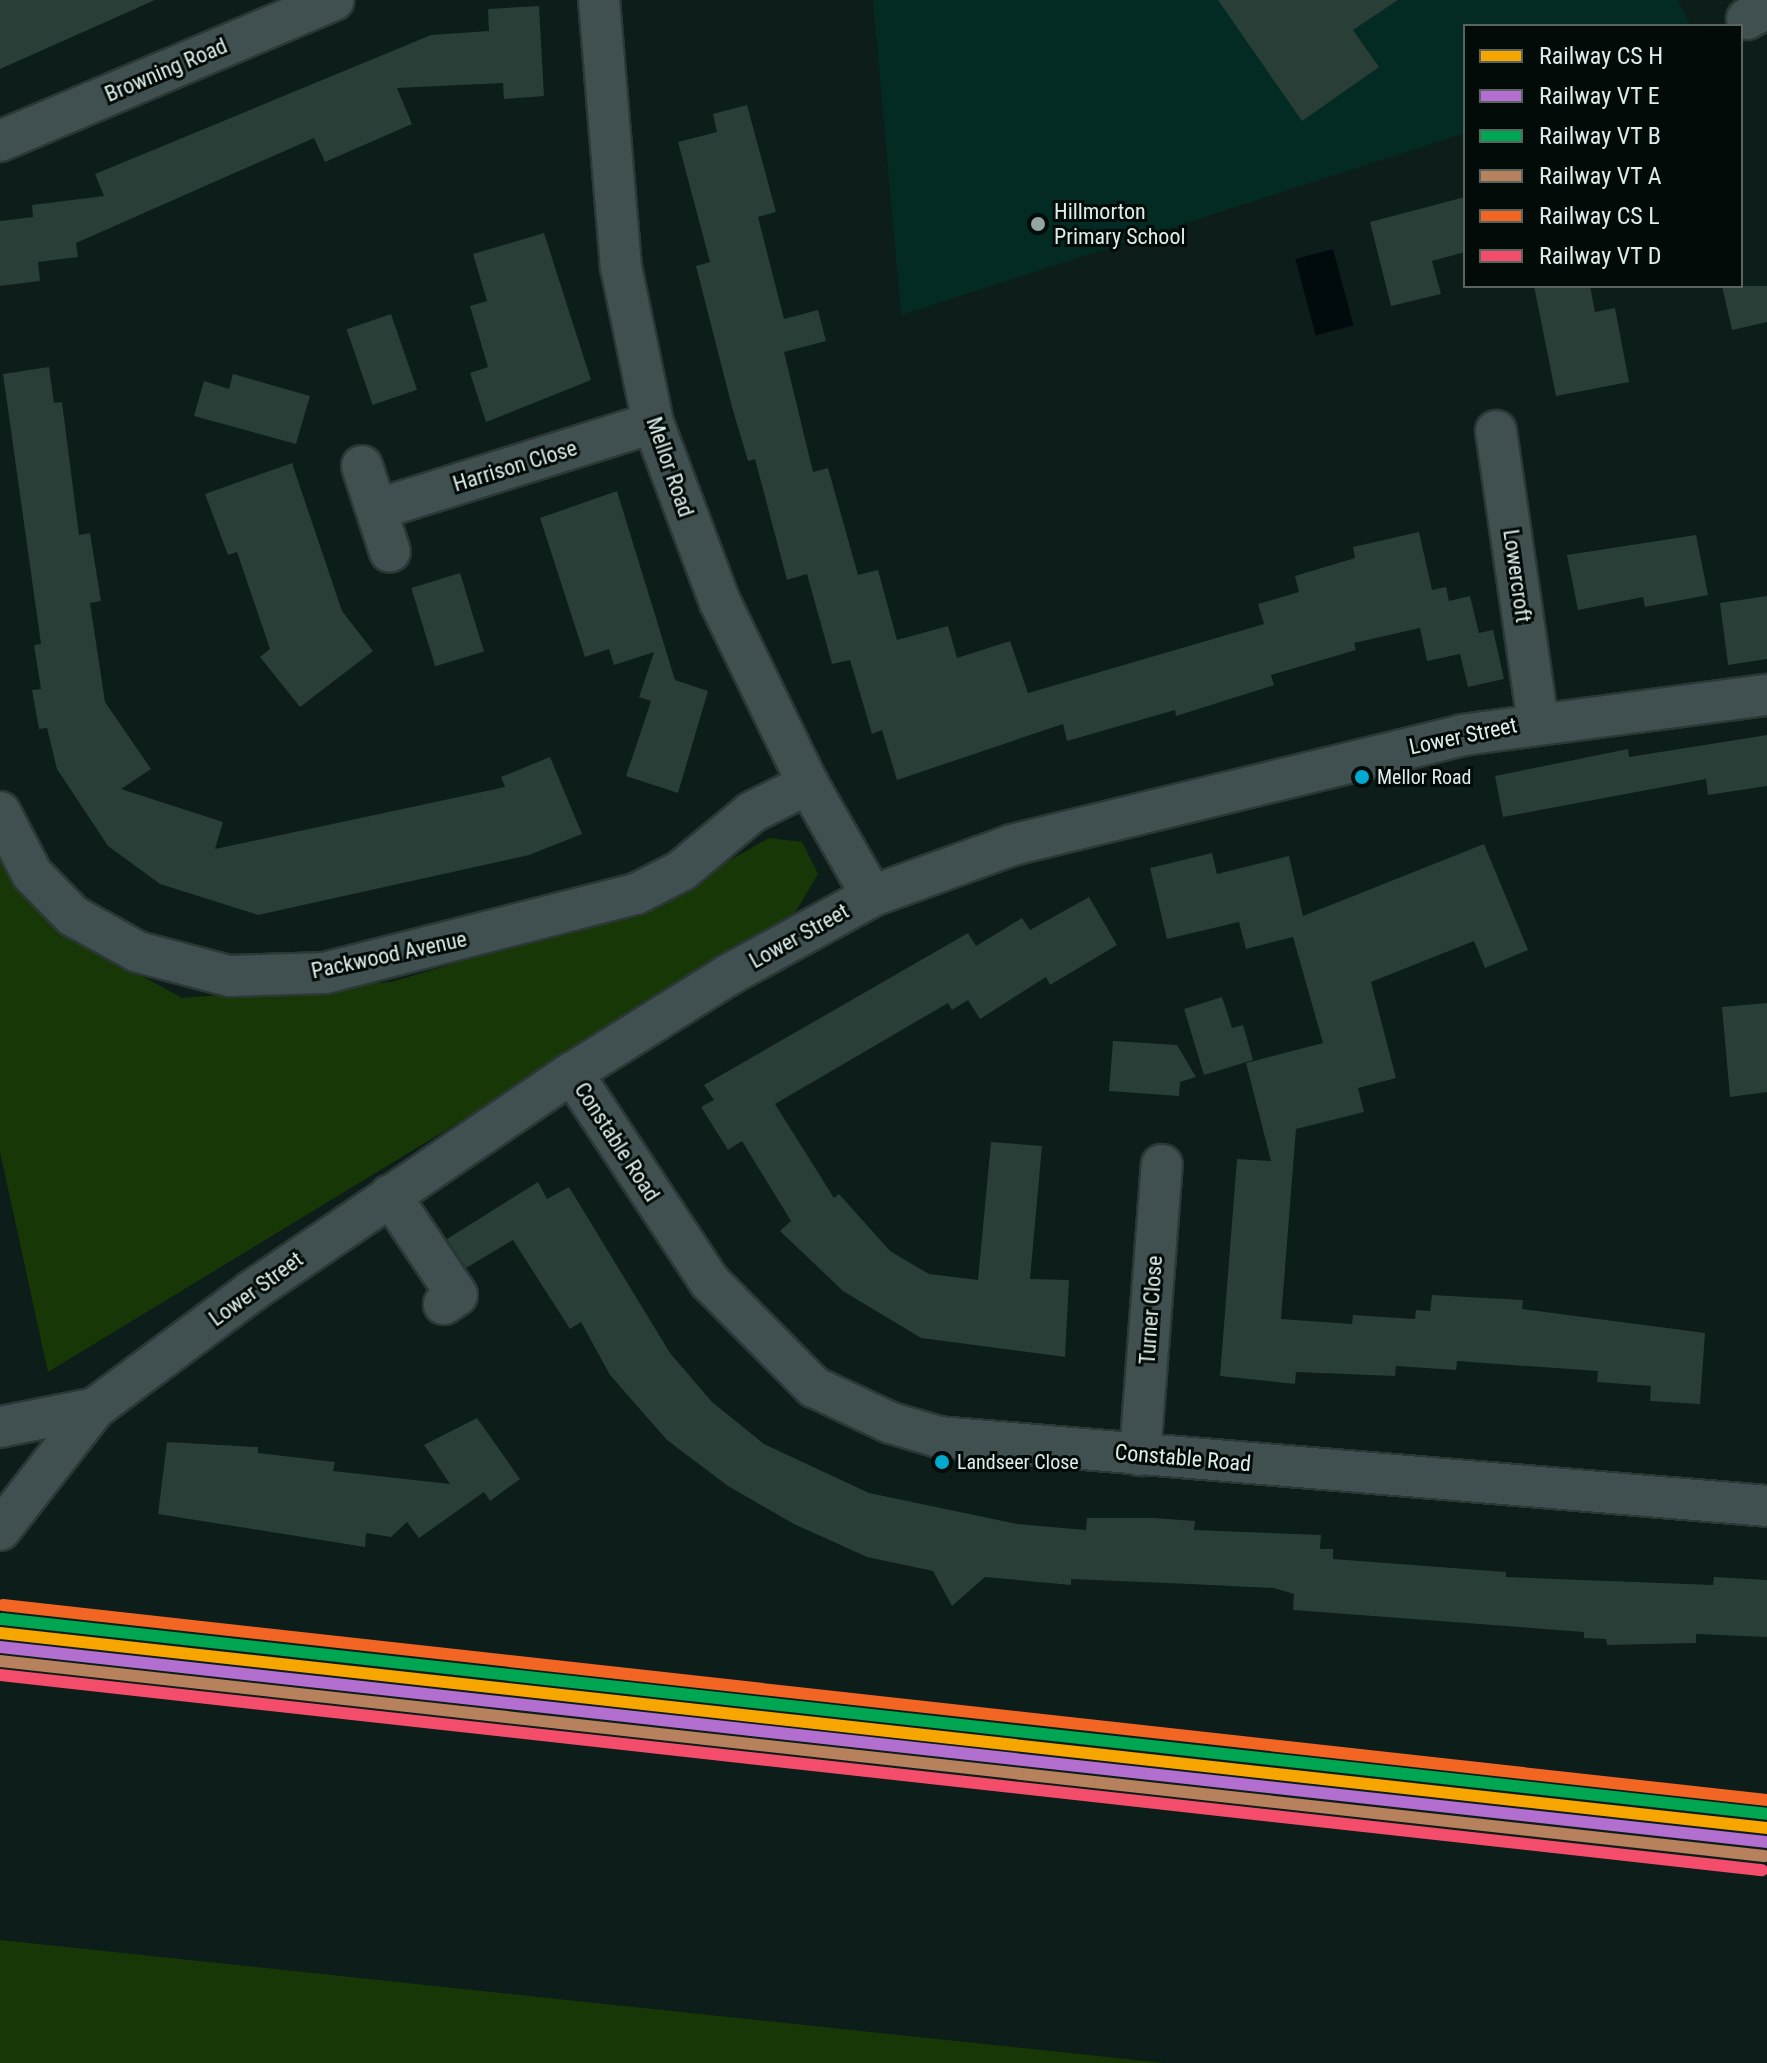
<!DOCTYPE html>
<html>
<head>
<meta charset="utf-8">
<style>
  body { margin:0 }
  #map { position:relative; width:1767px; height:2063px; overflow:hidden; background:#0c1d1a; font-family:"Roboto Condensed",sans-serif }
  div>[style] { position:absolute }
  .built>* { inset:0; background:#032b24 }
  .green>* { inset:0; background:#173806 }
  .water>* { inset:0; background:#010b0d; transform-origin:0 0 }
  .building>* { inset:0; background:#283e36; transform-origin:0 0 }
  .roads { filter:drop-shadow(2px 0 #2b3836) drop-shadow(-2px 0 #2b3836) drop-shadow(0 2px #2b3836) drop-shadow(0 -2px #2b3836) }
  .street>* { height:40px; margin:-20px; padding:0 20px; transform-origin:20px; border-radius:20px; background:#405050 }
  .rail-1>* { height:12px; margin:-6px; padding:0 6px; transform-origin:6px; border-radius:6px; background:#f7a600 }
  .rail-2>* { height:12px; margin:-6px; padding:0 6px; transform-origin:6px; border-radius:6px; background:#b36fd0 }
  .rail-3>* { height:12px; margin:-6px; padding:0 6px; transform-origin:6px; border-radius:6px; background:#00a651 }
  .rail-4>* { height:12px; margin:-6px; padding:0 6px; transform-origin:6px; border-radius:6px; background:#b6815c }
  .rail-5>* { height:12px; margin:-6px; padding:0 6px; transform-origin:6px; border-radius:6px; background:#f26522 }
  .rail-6>* { height:12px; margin:-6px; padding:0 6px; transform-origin:6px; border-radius:6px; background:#f44d6c }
  .dots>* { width:22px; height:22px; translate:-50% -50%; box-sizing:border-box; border:4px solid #020b08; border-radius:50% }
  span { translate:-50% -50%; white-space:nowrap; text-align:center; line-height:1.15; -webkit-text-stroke:6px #020b08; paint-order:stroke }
  .bus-label { font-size:20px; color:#ddede9 }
  .left { translate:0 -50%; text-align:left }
  .street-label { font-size:22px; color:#ddede9 }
  .poi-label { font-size:22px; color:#ddede9 }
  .legend { position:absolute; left:1463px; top:24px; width:280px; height:264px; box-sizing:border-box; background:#020b08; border:2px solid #5a6562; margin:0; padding:10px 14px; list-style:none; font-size:24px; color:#ddede9 }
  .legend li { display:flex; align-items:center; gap:16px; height:40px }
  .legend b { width:40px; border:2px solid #5a6562 }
</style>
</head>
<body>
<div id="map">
  <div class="built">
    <i style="clip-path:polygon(873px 0,1678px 0,1691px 26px,1465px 26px,1465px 133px,901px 315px)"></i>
  </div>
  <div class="green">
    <i style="clip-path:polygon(769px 838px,802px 842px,818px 874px,790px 921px,48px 1372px,0 1152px,0 860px,80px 942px,182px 998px,391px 982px,648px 907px)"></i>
    <i style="clip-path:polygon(0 1940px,1164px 2063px,0 2063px)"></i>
  </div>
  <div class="water">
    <i style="left:1333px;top:249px;width:79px;height:39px;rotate:75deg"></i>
  </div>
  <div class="building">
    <i style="clip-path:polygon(0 0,155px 0,0 69px)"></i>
    <i style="clip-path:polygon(1218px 0,1398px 0,1353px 30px,1379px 67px,1302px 121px)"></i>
    <i style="clip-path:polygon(539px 6px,544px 96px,504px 99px,503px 83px,397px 88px,412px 124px,325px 162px,314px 138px,76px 243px,78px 257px,38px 262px,40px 281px,0 286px,0 221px,33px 217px,32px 205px,104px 196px,95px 174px,431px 35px,489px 31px,488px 9px)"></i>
    <i style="clip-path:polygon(747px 105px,776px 212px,758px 217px,784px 319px,818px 310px,826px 341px,784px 352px,813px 472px,828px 468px,858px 575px,878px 570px,897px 640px,948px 626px,957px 658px,1010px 641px,1028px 693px,1264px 624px,1258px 604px,1299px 592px,1295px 576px,1355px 558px,1353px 547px,1419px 532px,1432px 590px,1446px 587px,1449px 601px,1470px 596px,1479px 633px,1493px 630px,1504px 679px,1468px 687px,1460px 654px,1427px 661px,1420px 628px,1354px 643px,1356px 650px,1271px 675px,1274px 685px,1176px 716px,1175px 710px,1067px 741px,1063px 724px,897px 780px,882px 730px,872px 734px,850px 660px,832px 664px,807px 574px,787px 580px,755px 459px,748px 461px,732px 407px,696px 266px,710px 262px,678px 142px,717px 132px,713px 114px)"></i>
    <i style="clip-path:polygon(1465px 197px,1465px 252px,1432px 261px,1441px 294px,1391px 306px,1370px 222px)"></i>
    <i style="clip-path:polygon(544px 233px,591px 380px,486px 422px,470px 373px,488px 367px,470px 306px,487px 301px,473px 254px)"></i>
    <i style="clip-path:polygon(1534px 286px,1590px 286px,1595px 312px,1615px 308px,1629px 382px,1556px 396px)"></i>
    <i style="clip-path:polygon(1722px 286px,1767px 286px,1767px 322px,1732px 330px)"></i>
    <i style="left:391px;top:314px;width:80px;height:47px;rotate:71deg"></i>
    <i style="clip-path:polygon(49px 367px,54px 403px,62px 402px,79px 535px,90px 533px,101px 601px,90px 603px,105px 702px,151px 769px,121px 789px,223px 822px,215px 849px,505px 787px,501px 777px,550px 757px,582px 834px,529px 855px,258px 915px,160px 884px,108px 846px,57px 769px,47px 728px,39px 729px,32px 690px,41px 689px,34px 645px,41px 644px,3px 374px)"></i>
    <i style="clip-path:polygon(233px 374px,310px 396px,296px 444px,194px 416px,204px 381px,229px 389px)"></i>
    <i style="clip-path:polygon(292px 463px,342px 611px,373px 651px,300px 707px,260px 657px,270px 649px,237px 552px,228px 555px,205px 494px)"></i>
    <i style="clip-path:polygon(617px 491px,675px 680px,708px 691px,678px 793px,626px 776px,651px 701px,639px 697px,654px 652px,614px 665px,609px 649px,585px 657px,540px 518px)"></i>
    <i style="clip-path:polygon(1696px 535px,1708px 595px,1645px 607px,1643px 597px,1578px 610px,1567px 555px)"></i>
    <i style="left:460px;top:573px;width:82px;height:51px;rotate:73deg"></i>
    <i style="clip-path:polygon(1767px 596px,1767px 659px,1728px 665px,1720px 603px)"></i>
    <i style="clip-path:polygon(1767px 735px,1767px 786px,1708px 795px,1706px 779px,1503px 817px,1495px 776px,1628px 749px,1629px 757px)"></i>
    <i style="clip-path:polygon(1484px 844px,1528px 950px,1485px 968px,1474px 941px,1371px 982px,1396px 1078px,1358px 1088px,1364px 1112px,1296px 1129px,1281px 1319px,1352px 1324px,1353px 1315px,1415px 1319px,1416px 1310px,1430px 1311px,1432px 1295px,1523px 1300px,1522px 1309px,1705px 1333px,1700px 1404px,1650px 1401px,1651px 1386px,1597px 1382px,1598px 1371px,1457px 1361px,1456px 1370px,1396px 1366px,1395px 1376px,1296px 1372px,1295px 1384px,1220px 1376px,1237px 1159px,1271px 1161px,1246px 1063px,1323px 1043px,1293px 937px,1246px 949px,1239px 922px,1167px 939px,1150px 868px,1212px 853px,1217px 874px,1289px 856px,1303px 916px)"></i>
    <i style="clip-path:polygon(1089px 897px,1117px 945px,1050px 985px,1046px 977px,980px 1019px,968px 1000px,952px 1010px,948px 1003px,775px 1104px,834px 1198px,839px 1194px,890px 1251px,929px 1274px,978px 1280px,991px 1142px,1042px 1146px,1030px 1279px,1069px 1280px,1065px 1357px,921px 1338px,843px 1291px,780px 1231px,791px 1221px,742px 1141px,728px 1150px,701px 1107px,714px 1100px,704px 1085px,968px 933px,976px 946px,1022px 918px,1030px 930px)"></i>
    <i style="clip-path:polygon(1222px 997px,1232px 1028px,1243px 1025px,1253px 1060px,1204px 1075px,1184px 1009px)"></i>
    <i style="clip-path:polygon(1767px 1003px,1767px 1092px,1730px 1097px,1722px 1007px)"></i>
    <i style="clip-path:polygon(1113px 1041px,1177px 1045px,1196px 1077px,1180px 1082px,1179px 1096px,1109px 1091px)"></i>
    <i style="clip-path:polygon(538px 1182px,547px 1199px,569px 1187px,670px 1353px,712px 1402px,764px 1444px,869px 1493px,1017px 1524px,1086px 1530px,1087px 1518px,1154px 1518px,1195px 1521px,1194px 1530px,1321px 1535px,1320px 1549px,1333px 1549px,1333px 1559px,1506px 1572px,1506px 1577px,1713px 1585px,1714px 1577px,1767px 1580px,1767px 1637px,1696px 1634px,1696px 1643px,1607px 1645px,1606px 1639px,1584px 1638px,1584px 1632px,1293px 1610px,1294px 1594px,1274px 1588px,1190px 1584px,1071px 1579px,1071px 1585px,985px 1577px,952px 1606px,933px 1571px,867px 1557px,794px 1524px,728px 1486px,667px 1440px,610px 1375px,581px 1322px,570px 1329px,513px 1240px,466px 1268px,447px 1239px)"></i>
    <i style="clip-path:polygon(477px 1418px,520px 1479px,490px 1501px,484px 1492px,419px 1538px,407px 1522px,391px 1537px,366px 1533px,365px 1547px,158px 1514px,167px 1442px,258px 1447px,258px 1453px,335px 1462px,333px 1471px,450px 1484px,424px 1445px)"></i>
  </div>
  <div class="roads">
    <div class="street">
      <i style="left:599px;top:0;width:268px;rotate:85.3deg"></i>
      <i style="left:621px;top:267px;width:159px;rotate:78.4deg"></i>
      <i style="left:653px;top:423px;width:191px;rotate:69.5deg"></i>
      <i style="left:720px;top:602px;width:202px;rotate:64.2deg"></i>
      <i style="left:808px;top:784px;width:129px;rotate:60.3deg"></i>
      <i style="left:1747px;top:19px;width:23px;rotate:-29deg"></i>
      <i style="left:0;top:141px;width:362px;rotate:-22.9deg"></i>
      <i style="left:1496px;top:431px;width:293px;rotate:81.8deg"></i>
      <i style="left:362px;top:466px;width:90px;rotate:72deg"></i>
      <i style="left:378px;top:509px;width:288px;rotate:-17.4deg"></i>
      <i style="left:0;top:812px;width:70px;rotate:62.7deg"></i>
      <i style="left:32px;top:874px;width:59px;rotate:45.7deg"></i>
      <i style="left:73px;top:916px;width:74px;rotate:29deg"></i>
      <i style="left:138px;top:952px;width:94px;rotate:14.8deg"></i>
      <i style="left:229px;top:976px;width:96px;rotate:-1.8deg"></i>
      <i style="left:325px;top:973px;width:321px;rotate:-14.3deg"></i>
      <i style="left:636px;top:894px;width:51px;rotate:-27.1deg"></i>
      <i style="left:681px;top:871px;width:92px;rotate:-39.7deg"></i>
      <i style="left:752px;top:812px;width:63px;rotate:-26.6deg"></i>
      <i style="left:572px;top:1073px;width:250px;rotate:56.6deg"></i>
      <i style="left:710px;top:1282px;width:148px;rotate:45.3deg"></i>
      <i style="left:814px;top:1387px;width:85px;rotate:25.1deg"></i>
      <i style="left:891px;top:1423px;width:50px;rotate:16.3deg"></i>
      <i style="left:939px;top:1437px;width:831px;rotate:4.76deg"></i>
      <i style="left:390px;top:1195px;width:120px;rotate:56.2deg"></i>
      <i style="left:457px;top:1295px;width:16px;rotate:145deg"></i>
      <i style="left:0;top:1427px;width:97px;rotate:-11.3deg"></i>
      <i style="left:1140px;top:1455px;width:291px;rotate:-85.7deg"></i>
      <i style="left:0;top:1530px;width:155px;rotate:-52.1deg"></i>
      <i style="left:95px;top:1408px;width:196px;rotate:-36.7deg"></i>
      <i style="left:252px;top:1291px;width:387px;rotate:-34.3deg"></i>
      <i style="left:572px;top:1073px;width:184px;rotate:-32.1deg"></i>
      <i style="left:728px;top:975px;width:164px;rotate:-28.7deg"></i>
      <i style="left:872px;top:896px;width:149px;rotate:-20deg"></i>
      <i style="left:1012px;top:845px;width:463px;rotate:-13.7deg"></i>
      <i style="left:1462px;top:735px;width:308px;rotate:-7.5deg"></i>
    </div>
  </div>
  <div class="rail-1">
    <i style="left:0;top:1633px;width:1778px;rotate:6.3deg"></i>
  </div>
  <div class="rail-2">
    <i style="left:0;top:1647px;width:1776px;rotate:6.3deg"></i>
  </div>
  <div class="rail-3">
    <i style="left:2px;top:1619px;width:1776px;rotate:6.3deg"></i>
  </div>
  <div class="rail-4">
    <i style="left:0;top:1661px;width:1775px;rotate:6.31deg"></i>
  </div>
  <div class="rail-5">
    <i style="left:3px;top:1605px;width:1775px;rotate:6.31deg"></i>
  </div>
  <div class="rail-6">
    <i style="left:0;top:1675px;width:1773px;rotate:6.32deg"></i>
  </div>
  <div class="dots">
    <i style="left:1038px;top:224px;background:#94a4a1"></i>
    <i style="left:1362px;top:777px;background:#00a9ce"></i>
    <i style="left:942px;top:1462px;background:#00a9ce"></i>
  </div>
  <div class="bus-label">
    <span class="left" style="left:1377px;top:777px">Mellor Road</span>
    <span class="left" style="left:957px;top:1462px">Landseer Close</span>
  </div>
  <div class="street-label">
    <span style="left:166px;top:70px;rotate:-23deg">Browning Road</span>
    <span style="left:515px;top:466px;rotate:-17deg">Harrison Close</span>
    <span style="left:670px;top:467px;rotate:71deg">Mellor Road</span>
    <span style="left:1517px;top:576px;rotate:82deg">Lowercroft</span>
    <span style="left:1463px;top:736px;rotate:-12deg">Lower Street</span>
    <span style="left:799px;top:936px;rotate:-29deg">Lower Street</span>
    <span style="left:389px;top:955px;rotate:-12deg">Packwood Avenue</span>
    <span style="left:617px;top:1142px;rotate:57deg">Constable Road</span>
    <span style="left:256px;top:1289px;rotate:-36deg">Lower Street</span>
    <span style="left:1151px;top:1310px;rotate:-86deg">Turner Close</span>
    <span style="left:1183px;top:1458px;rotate:5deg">Constable Road</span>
  </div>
  <div class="poi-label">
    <span class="left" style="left:1054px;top:224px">Hillmorton<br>Primary School</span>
  </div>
  <ul class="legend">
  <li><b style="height:10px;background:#f7a600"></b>Railway CS H</li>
  <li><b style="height:10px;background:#b36fd0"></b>Railway VT E</li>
  <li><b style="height:10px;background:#00a651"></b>Railway VT B</li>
  <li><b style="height:10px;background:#b6815c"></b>Railway VT A</li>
  <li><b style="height:10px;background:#f26522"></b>Railway CS L</li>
  <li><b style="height:10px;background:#f44d6c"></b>Railway VT D</li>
  </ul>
</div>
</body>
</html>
